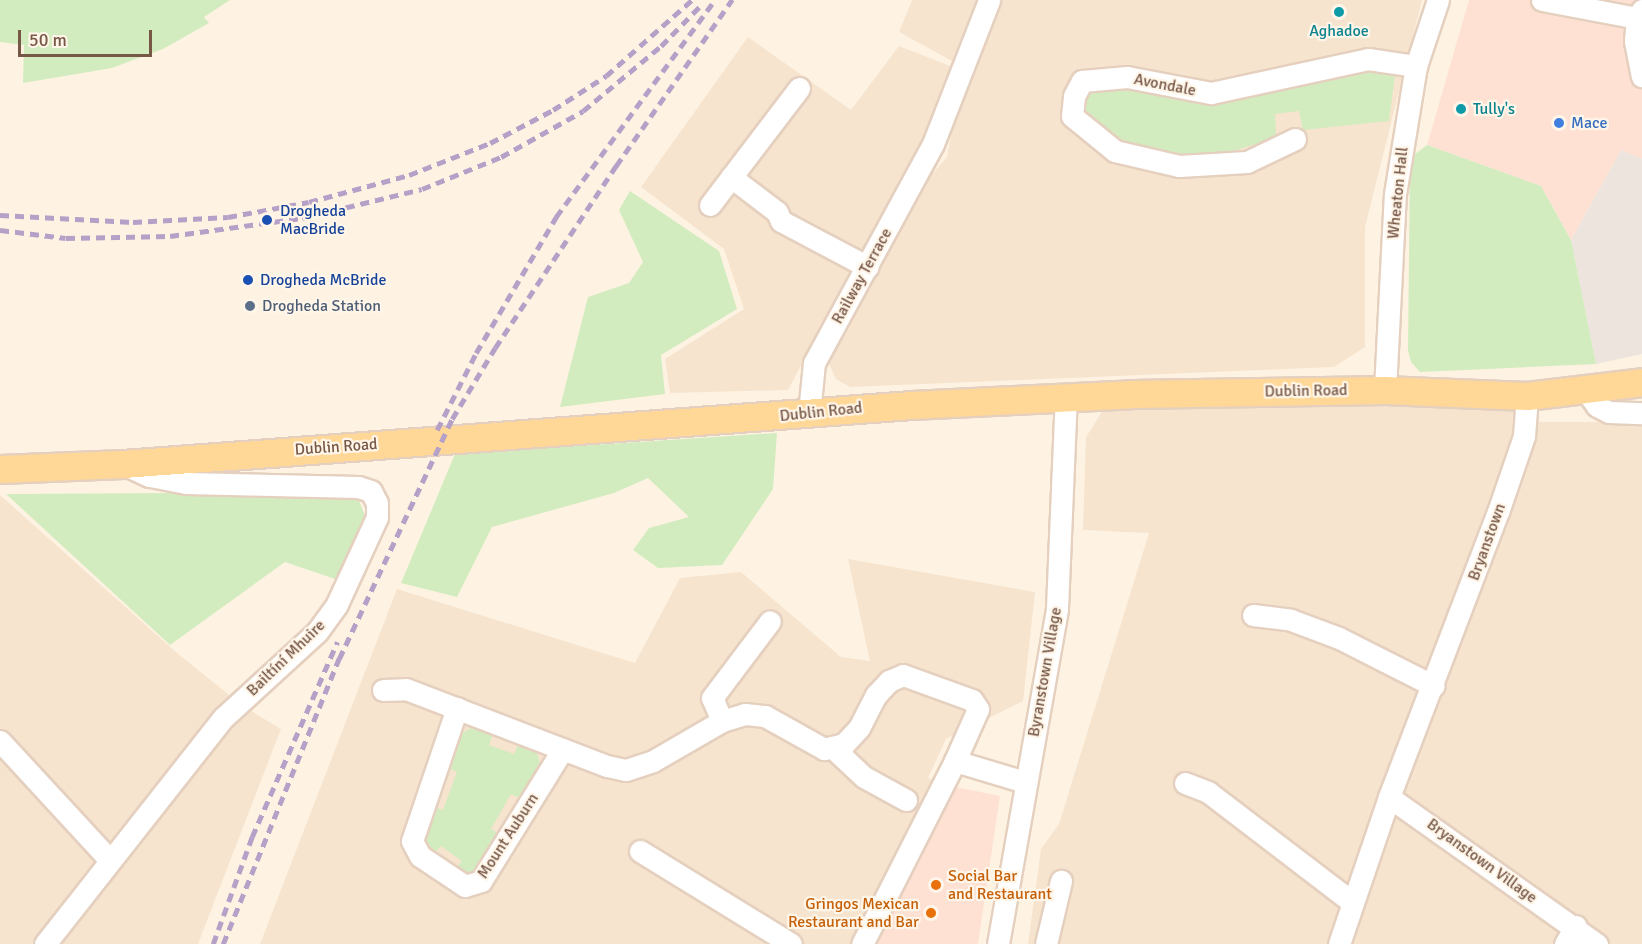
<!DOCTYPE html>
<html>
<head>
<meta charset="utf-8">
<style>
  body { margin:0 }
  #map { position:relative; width:1642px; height:944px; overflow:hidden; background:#fef3e2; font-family:Signika,sans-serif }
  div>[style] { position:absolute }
  .residential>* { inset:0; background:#f6e4cf }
  .commercial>* { inset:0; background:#ffe1d4 }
  .industrial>* { inset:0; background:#ece4dd }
  .green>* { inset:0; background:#d2ecbf }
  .roads { filter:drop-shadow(2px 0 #e5d0bf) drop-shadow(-2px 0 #e5d0bf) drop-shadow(0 2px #e5d0bf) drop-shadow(0 -2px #e5d0bf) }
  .minor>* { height:21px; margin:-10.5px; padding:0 10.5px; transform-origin:10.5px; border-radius:10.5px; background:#fff }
  .major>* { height:27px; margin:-13.5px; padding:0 13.5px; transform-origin:13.5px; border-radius:13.5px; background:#ffd797 }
  .rail>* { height:4.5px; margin-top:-2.25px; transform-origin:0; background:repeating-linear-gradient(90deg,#b5a0c8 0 9px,transparent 0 15px) }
  .dots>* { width:16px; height:16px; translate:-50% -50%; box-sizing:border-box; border:3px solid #fff6e9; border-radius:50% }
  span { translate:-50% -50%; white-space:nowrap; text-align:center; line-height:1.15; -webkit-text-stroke:4.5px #fff6e9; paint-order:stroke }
  .culture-label { font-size:16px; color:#0d838f }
  .left { translate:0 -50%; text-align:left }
  .street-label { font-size:16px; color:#775746 }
  .shop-label { font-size:16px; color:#366cbe }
  .transit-label { font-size:16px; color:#164399 }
  .service-label { font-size:16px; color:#4e5e75 }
  .food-label { font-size:16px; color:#c56008 }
  .right { translate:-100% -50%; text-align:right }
  .scale { position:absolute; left:18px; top:30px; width:134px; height:27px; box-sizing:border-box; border:3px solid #775746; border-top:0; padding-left:8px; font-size:18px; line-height:21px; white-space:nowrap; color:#775746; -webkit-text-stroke:4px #fff6e9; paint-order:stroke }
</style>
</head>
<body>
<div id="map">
  <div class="residential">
    <i style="clip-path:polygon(912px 0,976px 0,952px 61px,899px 32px)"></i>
    <i style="clip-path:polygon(995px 0,1422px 0,1365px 227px,1365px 347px,1334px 367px,850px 387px,836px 379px,829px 364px,831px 350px,919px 189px,947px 157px,957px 100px)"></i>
    <i style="clip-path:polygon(748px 37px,851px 110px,899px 46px,953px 67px,919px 145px,788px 390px,670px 393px,665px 359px,744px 309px,724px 249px,641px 187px)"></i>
    <i style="clip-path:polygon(1381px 406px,1520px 408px,1524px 422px,1642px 422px,1642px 944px,1028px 944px,1041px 849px,1059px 824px,1149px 533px,1083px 530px,1086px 437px,1105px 407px)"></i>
    <i style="clip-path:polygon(0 495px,177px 653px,243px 706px,281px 729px,198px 944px,0 944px)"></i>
    <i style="clip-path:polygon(848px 559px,1035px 592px,1023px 701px,946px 739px,928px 778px,956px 787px,875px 944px,260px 944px,397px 589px,635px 663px,680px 578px,741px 572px,841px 657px,870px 661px)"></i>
  </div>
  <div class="commercial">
    <i style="clip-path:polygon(1469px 0,1642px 0,1642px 159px,1621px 150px,1571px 240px,1541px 186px,1427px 145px)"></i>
    <i style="clip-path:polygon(956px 787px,1000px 796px,978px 944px,875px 944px)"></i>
  </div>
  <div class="industrial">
    <i style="clip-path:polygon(1621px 150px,1642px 159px,1642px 354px,1596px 364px,1571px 240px)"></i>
  </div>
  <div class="green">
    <i style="clip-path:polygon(0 0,230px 0,204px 17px,209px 23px,163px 49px,112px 68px,23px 83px,24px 45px,0 42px)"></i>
    <i style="clip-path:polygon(1368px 67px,1395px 75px,1389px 121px,1303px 130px,1299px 111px,1275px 114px,1276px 138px,1226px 153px,1184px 156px,1131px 144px,1097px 128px,1083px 114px,1084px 98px,1094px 86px,1128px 87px,1195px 103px)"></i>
    <i style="clip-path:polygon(1427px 145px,1541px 186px,1571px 240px,1596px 364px,1420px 372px,1411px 362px,1408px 351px,1410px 158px)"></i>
    <i style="clip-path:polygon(630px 191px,719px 251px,737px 309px,661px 355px,665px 394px,560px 407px,588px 297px,629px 283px,643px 262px,619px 210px)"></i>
    <i style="clip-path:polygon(777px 433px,773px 489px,722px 565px,658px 568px,633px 550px,649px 528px,689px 517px,648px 478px,614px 493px,492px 527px,457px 597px,401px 583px,455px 454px)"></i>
    <i style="clip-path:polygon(337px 492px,358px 498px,366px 518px,338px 580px,285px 562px,170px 645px,6px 494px)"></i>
    <i style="clip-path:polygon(471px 728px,493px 734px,489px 745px,514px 754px,519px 743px,529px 747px,537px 753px,541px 767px,524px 800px,511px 794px,491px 829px,503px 836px,471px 878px,453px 872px,462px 861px,441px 846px,431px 857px,420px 840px,431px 806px,443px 810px,457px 772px,445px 767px,457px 736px)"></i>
  </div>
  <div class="roads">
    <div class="minor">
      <i style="left:1542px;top:0;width:97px;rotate:10.7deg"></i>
      <i style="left:1642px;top:10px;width:9px;rotate:122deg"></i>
      <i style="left:1637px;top:18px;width:23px;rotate:95deg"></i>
      <i style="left:1635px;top:41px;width:36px;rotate:79deg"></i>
      <i style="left:1295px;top:139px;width:53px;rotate:154.4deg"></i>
      <i style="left:1247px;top:162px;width:68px;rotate:176.6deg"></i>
      <i style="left:1179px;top:166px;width:66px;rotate:-166.8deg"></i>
      <i style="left:1115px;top:151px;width:55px;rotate:-140.9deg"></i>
      <i style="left:1072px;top:116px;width:20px;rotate:-84deg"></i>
      <i style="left:1074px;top:96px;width:17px;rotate:-62deg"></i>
      <i style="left:1082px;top:81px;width:45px;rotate:-5.1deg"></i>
      <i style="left:1127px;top:77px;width:86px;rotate:10.8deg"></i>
      <i style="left:1211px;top:93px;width:161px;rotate:-12.2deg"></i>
      <i style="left:1368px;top:59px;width:49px;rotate:8.3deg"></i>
      <i style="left:731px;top:177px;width:58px;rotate:37.3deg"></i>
      <i style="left:777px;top:212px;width:10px;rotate:66deg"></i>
      <i style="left:781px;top:221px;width:98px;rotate:27.9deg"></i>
      <i style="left:710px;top:205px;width:147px;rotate:-52.7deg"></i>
      <i style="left:1385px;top:390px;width:196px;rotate:-87.1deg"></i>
      <i style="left:1395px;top:194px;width:130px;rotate:-80.7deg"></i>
      <i style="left:1416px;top:66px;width:70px;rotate:-71.6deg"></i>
      <i style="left:1587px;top:392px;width:17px;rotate:54deg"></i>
      <i style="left:1597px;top:406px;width:13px;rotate:27deg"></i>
      <i style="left:1609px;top:412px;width:33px;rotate:2deg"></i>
      <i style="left:809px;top:413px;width:50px;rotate:-84.3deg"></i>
      <i style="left:814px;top:363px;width:249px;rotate:-61.5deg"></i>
      <i style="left:933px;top:144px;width:155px;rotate:-68.7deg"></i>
      <i style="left:1253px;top:615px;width:38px;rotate:7deg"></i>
      <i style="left:1291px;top:620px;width:51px;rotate:20.6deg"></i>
      <i style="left:1339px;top:638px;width:106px;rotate:26.8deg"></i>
      <i style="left:383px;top:690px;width:23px;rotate:-2deg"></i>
      <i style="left:406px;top:689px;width:215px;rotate:21deg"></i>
      <i style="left:607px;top:766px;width:19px;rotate:12deg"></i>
      <i style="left:626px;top:770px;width:28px;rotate:-18deg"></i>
      <i style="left:653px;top:761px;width:80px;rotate:-30.1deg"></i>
      <i style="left:722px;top:721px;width:24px;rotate:-17deg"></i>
      <i style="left:745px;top:714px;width:20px;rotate:6deg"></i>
      <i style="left:765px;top:716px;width:68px;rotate:29.2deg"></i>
      <i style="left:824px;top:749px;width:21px;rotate:-14deg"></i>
      <i style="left:844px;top:744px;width:22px;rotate:-47deg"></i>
      <i style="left:859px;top:728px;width:37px;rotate:-63deg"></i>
      <i style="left:876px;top:695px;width:19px;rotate:-47deg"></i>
      <i style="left:889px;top:681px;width:15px;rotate:-23deg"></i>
      <i style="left:903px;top:675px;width:73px;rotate:19.9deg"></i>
      <i style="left:972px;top:700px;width:11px;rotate:56deg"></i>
      <i style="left:978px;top:709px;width:57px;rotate:113.9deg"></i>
      <i style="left:955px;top:761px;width:205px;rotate:116.9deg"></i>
      <i style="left:457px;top:708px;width:140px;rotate:108.7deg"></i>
      <i style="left:412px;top:841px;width:17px;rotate:62deg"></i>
      <i style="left:420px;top:856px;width:54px;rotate:33.7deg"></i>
      <i style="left:465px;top:886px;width:17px;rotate:-17deg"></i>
      <i style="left:481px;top:881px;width:155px;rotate:-58.2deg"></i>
      <i style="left:722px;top:721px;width:25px;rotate:-113deg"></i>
      <i style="left:712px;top:698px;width:96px;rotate:-53deg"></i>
      <i style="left:0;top:741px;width:162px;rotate:47.3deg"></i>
      <i style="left:832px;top:747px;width:44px;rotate:43.2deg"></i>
      <i style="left:864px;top:777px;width:48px;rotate:28.7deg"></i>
      <i style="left:955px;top:761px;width:73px;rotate:16.7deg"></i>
      <i style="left:1185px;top:783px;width:25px;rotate:21deg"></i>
      <i style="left:1208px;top:792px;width:181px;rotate:37.4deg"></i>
      <i style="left:1389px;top:797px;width:255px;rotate:35.3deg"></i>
      <i style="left:640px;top:851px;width:177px;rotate:31.6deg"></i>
      <i style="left:45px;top:944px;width:288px;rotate:-51.8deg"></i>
      <i style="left:223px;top:718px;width:127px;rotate:-42.5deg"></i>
      <i style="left:317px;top:632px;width:34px;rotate:-54deg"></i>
      <i style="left:337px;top:604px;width:96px;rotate:-65.3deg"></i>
      <i style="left:377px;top:517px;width:14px;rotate:-90deg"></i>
      <i style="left:377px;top:503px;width:13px;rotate:-117deg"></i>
      <i style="left:371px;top:491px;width:14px;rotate:-163deg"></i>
      <i style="left:358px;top:487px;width:172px;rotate:-178.7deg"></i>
      <i style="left:186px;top:483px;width:38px;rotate:-169deg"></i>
      <i style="left:149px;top:476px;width:29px;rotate:-155deg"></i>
      <i style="left:998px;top:944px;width:341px;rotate:-80deg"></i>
      <i style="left:1057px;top:608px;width:211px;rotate:-87.6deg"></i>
      <i style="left:1046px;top:944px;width:65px;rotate:-76.6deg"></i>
      <i style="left:1339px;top:944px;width:155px;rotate:-71.2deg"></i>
      <i style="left:1389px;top:797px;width:305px;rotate:-69.1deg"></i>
      <i style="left:1498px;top:512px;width:80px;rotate:-71.1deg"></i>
      <i style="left:1524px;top:436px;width:40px;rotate:-85.7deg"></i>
      <i style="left:1565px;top:944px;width:21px;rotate:-59deg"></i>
    </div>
    <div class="major">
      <i style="left:0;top:469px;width:123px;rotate:-2.3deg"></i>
      <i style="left:123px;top:464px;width:790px;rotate:-4.28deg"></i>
      <i style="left:911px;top:405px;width:221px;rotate:-2.8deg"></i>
      <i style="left:1132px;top:394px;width:253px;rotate:-0.9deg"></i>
      <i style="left:1385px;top:390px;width:142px;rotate:2.4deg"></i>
      <i style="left:1527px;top:396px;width:116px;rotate:-6.9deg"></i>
    </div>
  </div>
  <div class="rail">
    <i style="left:0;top:215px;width:133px;rotate:3deg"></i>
    <i style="left:133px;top:222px;width:95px;rotate:-3deg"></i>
    <i style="left:228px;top:217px;width:82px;rotate:-10.5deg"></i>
    <i style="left:309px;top:202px;width:104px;rotate:-15.1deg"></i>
    <i style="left:409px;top:175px;width:87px;rotate:-21.6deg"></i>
    <i style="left:490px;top:143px;width:71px;rotate:-27.6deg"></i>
    <i style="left:553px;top:110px;width:63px;rotate:-32.7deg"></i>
    <i style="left:606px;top:76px;width:115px;rotate:-41.5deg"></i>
    <i style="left:0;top:230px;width:66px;rotate:6.9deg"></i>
    <i style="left:66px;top:238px;width:104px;rotate:-1.1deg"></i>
    <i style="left:170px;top:236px;width:133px;rotate:-7.8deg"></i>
    <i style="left:302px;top:218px;width:123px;rotate:-13.6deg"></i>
    <i style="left:422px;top:189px;width:85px;rotate:-22.1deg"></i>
    <i style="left:501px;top:157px;width:94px;rotate:-29.3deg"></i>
    <i style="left:583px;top:111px;width:102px;rotate:-39.8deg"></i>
    <i style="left:661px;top:46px;width:59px;rotate:-45.7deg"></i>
    <i style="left:437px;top:430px;width:86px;rotate:-63.1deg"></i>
    <i style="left:476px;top:353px;width:158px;rotate:-59.5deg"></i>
    <i style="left:556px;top:217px;width:269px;rotate:-53.8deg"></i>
    <i style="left:213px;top:944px;width:114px;rotate:-70deg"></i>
    <i style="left:252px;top:837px;width:213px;rotate:-66.4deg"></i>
    <i style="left:223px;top:944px;width:308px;rotate:-67.9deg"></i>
    <i style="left:339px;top:659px;width:265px;rotate:-64.8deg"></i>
    <i style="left:452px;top:419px;width:83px;rotate:-58.8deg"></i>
    <i style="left:495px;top:348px;width:219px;rotate:-56.4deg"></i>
    <i style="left:616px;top:166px;width:203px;rotate:-55.1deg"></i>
  </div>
  <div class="dots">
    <i style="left:1339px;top:12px;background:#0f9aa8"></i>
    <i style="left:1461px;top:109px;background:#0f9aa8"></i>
    <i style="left:1559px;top:123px;background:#3f7fe0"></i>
    <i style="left:267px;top:220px;background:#1a4fb4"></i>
    <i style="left:248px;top:280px;background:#1a4fb4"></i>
    <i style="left:250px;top:306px;background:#5c6f8a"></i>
    <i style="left:936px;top:885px;background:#e8710a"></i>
    <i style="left:931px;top:913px;background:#e8710a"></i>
  </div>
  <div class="culture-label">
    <span style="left:1339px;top:31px">Aghadoe</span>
    <span class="left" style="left:1473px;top:109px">Tully's</span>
  </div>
  <div class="street-label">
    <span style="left:1165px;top:85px;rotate:11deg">Avondale</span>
    <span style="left:1398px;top:193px;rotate:-84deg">Wheaton Hall</span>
    <span style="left:862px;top:276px;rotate:-61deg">Railway Terrace</span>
    <span style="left:1306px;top:391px;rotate:-1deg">Dublin Road</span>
    <span style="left:821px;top:412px;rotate:-6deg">Dublin Road</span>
    <span style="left:336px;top:447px;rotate:-4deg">Dublin Road</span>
    <span style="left:1487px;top:542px;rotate:-70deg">Bryanstown</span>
    <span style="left:286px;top:658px;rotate:-44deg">Bailtíní Mhuire</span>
    <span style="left:1045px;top:672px;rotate:-80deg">Byranstown Village</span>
    <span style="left:508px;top:836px;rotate:-57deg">Mount Auburn</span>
    <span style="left:1482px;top:861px;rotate:36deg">Bryanstown Village</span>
  </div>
  <div class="shop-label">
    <span class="left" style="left:1571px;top:123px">Mace</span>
  </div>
  <div class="transit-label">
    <span class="left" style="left:280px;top:220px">Drogheda<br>MacBride</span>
    <span class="left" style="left:260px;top:280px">Drogheda McBride</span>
  </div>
  <div class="service-label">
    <span class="left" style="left:262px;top:306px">Drogheda Station</span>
  </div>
  <div class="food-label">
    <span class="left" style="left:948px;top:885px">Social Bar<br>and Restaurant</span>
    <span class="right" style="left:919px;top:913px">Gringos Mexican<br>Restaurant and Bar</span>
  </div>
  <div class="scale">50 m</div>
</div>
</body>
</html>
